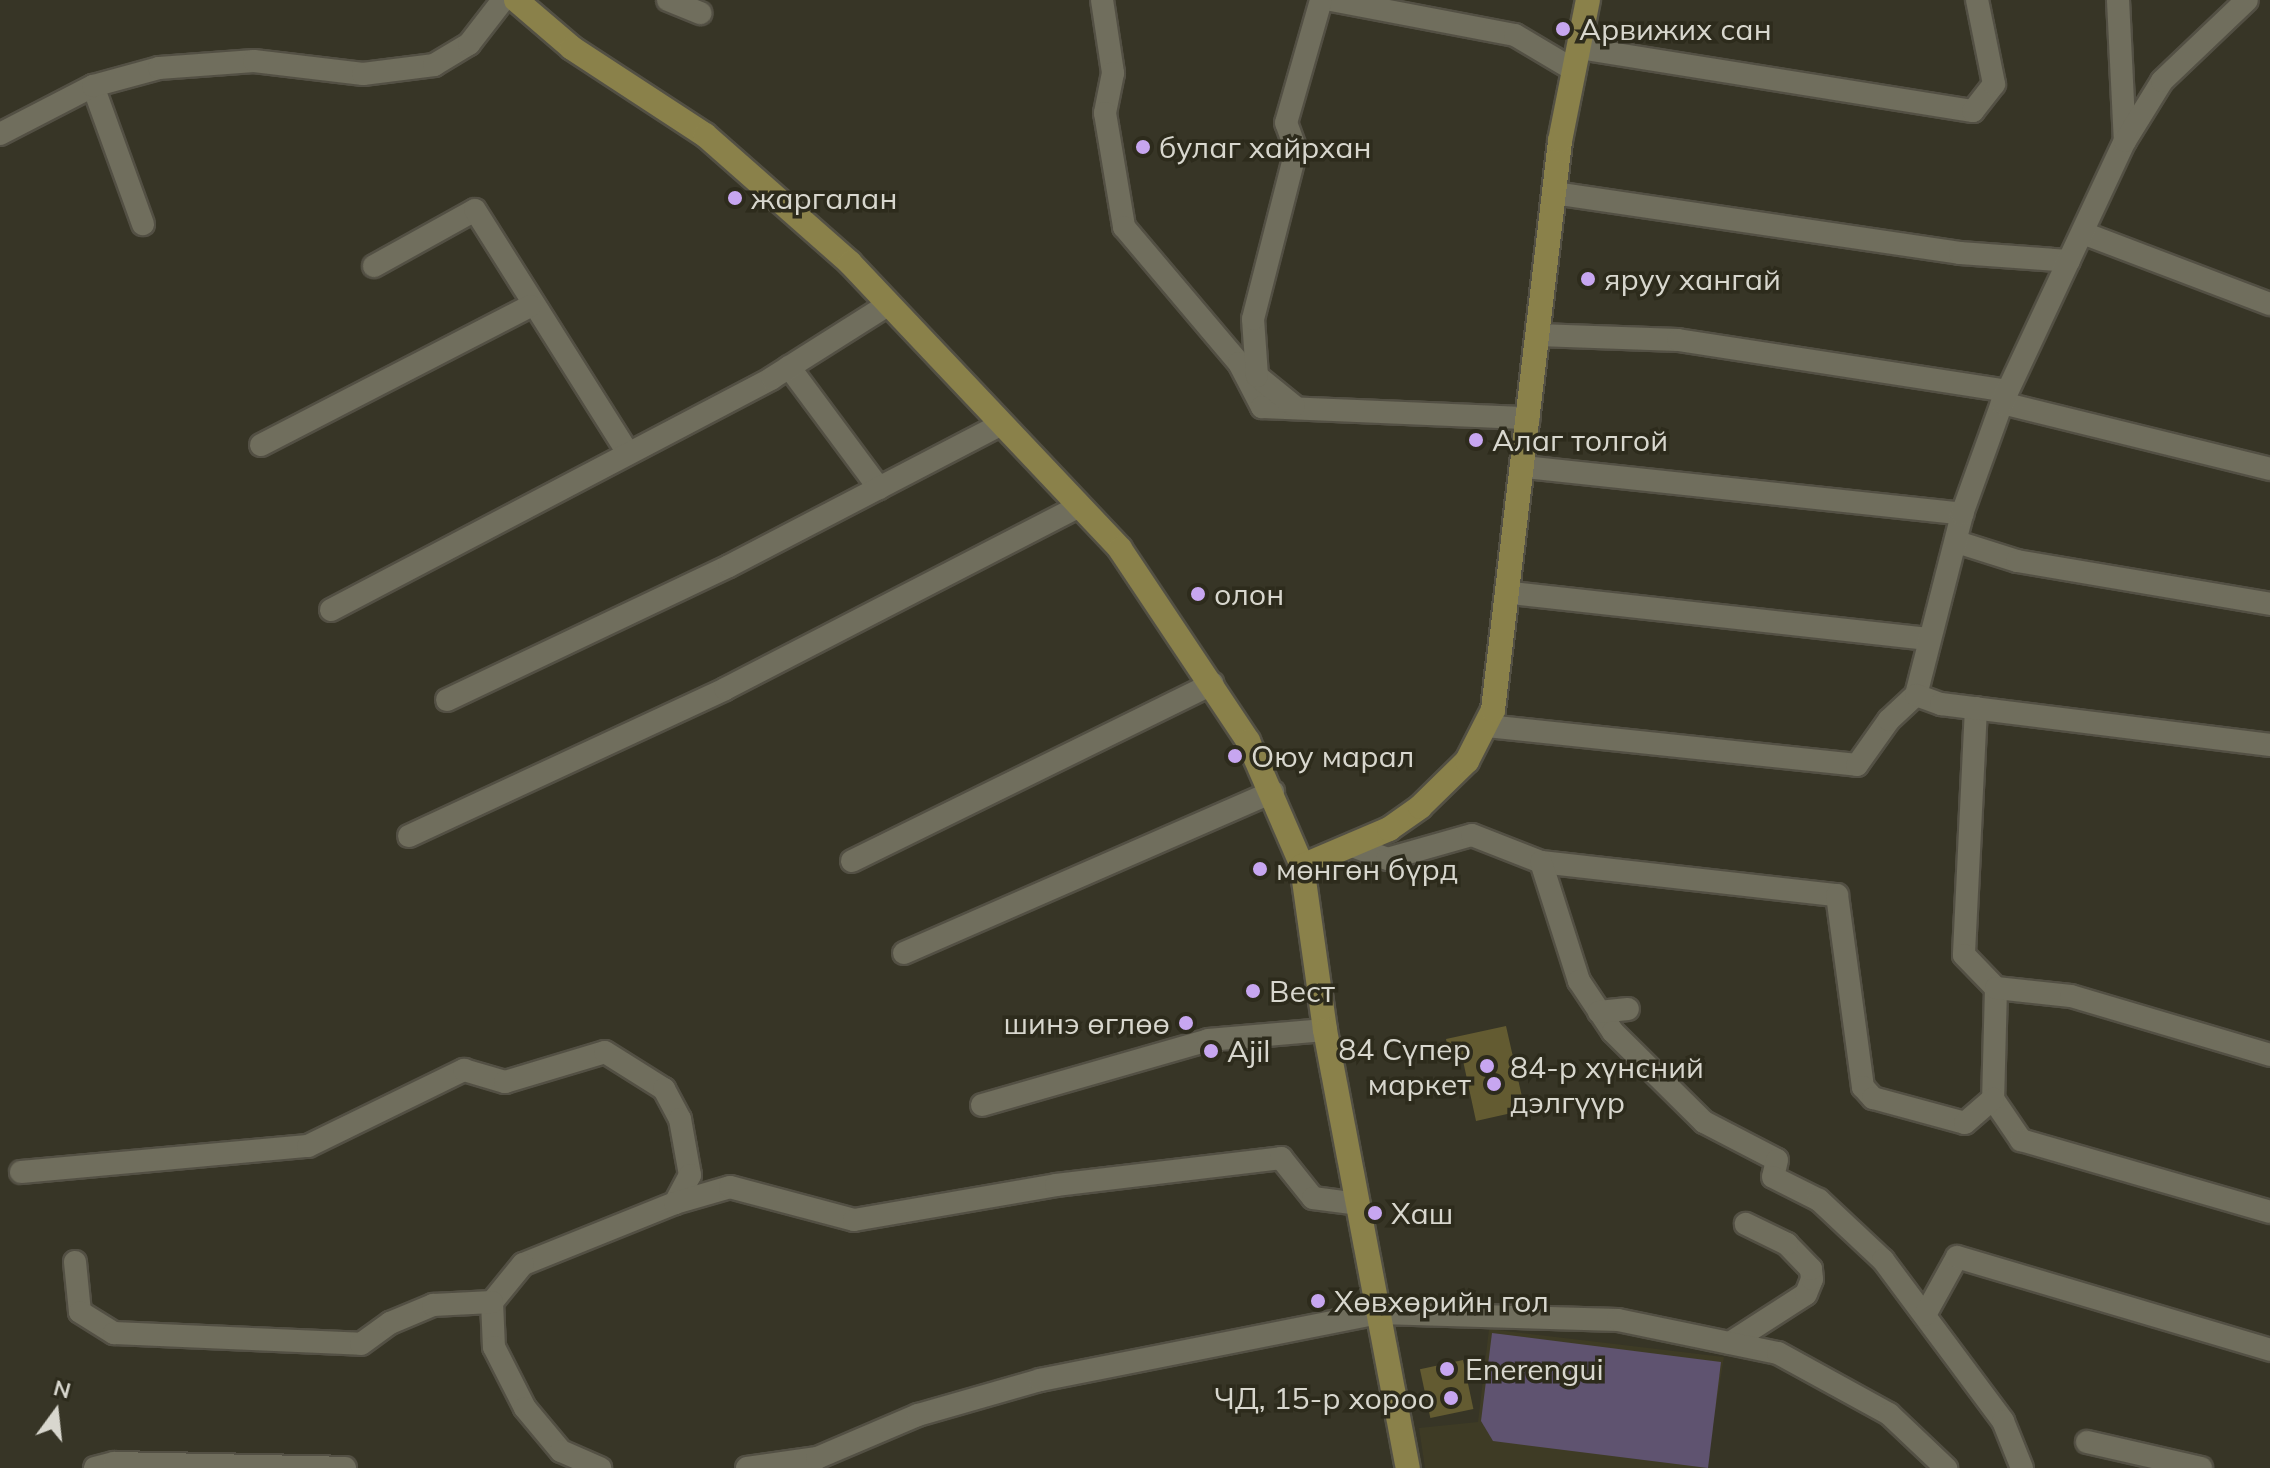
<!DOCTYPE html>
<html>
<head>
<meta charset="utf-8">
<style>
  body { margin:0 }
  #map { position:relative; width:2270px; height:1468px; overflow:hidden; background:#373526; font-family:Mulish,sans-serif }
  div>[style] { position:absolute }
  .built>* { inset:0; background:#3e3b25 }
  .green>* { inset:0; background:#5f5370 }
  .building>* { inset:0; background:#635b31; transform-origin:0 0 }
  .roads { filter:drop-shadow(2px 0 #535044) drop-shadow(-2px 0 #535044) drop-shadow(0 2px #535044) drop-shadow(0 -2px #535044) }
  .minor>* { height:22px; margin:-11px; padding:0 11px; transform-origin:11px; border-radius:11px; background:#706e5d }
  .major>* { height:24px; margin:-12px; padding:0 12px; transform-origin:12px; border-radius:12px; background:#8a814a }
  .dots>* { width:22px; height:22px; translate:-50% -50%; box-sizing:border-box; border:4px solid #2d2b1c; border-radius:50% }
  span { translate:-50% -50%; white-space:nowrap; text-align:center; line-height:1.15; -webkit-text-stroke:7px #2d2b1c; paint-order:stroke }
  .poi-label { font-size:30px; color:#d8d7ce }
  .left { translate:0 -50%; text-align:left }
  .right { translate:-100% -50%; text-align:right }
  .north { position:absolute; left:16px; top:1372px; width:80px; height:80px; -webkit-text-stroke:6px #2d2b1c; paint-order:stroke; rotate:15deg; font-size:22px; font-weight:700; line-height:32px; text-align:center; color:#d8d7ce }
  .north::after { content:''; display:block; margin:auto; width:28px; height:36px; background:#d8d7ce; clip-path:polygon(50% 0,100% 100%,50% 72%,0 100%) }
</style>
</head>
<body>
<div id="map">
  <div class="built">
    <i style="clip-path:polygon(1489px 1329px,1724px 1357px,1706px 1468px,1425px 1468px,1419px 1428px,1478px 1422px)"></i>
  </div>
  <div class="green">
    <i style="clip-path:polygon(1492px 1333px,1721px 1362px,1708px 1468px,1493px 1441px,1481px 1421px)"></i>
  </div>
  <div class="building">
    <i style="clip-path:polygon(1506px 1026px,1525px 1110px,1476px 1121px,1462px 1056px,1450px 1059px,1446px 1039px)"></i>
    <i style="left:1463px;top:1360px;width:50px;height:44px;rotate:78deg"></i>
  </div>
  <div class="roads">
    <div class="minor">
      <i style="left:668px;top:0;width:35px;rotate:22deg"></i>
      <i style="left:1102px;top:0;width:74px;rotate:81.4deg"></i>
      <i style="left:1113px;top:73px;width:41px;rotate:101.3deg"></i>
      <i style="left:1105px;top:113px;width:116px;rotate:80.5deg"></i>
      <i style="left:1124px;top:227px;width:178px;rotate:49.8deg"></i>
      <i style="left:1239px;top:363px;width:50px;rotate:62.4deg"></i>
      <i style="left:1262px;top:407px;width:267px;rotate:2.4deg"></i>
      <i style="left:1331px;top:0;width:187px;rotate:10.8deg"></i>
      <i style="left:1515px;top:35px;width:69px;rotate:30.7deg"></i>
      <i style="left:2118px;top:0;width:141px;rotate:87.2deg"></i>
      <i style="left:1579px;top:48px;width:399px;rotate:9.1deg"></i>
      <i style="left:1973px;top:111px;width:34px;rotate:-52deg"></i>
      <i style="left:1994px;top:84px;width:86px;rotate:-101.4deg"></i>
      <i style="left:93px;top:86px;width:147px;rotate:70.1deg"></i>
      <i style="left:0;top:134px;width:105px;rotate:-27.3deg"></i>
      <i style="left:93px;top:86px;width:68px;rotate:-15.3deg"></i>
      <i style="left:159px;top:68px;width:95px;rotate:-4.2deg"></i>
      <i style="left:254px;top:61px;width:110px;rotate:6.8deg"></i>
      <i style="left:363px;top:74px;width:72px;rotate:-7.2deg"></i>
      <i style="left:434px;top:65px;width:41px;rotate:-31deg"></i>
      <i style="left:469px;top:44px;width:56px;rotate:-52.3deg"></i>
      <i style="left:1554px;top:193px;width:410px;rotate:8.4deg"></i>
      <i style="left:1960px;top:253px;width:109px;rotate:4.2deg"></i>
      <i style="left:2083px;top:233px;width:200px;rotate:20.8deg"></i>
      <i style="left:374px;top:266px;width:115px;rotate:-29deg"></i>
      <i style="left:475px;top:210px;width:287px;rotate:57.8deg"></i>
      <i style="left:1538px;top:335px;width:140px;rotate:2deg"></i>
      <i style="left:1678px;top:340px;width:333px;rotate:8.8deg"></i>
      <i style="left:789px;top:367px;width:151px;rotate:53.4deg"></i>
      <i style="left:2002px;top:403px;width:276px;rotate:13.8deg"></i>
      <i style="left:1294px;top:406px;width:48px;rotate:-141deg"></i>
      <i style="left:1257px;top:376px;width:57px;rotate:-94deg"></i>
      <i style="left:1253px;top:319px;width:174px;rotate:-75.7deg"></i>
      <i style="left:1296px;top:150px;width:29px;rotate:-110deg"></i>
      <i style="left:1286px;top:123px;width:128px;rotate:-74.1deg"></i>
      <i style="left:261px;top:445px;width:303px;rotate:-27.3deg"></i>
      <i style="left:1525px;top:467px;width:440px;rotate:6.1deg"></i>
      <i style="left:1957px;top:542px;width:63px;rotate:17.6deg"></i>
      <i style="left:2017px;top:561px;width:257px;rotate:9.6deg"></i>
      <i style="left:1511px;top:593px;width:420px;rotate:6.3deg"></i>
      <i style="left:331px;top:610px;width:498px;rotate:-27.7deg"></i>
      <i style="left:772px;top:378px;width:138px;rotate:-32.3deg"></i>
      <i style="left:1916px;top:695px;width:187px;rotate:-75.7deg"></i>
      <i style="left:1962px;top:514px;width:118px;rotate:-70.2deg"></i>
      <i style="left:2002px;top:403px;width:289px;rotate:-64.9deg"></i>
      <i style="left:2125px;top:141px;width:70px;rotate:-58.3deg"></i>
      <i style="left:2162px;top:81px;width:117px;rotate:-43.6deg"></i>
      <i style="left:447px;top:700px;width:312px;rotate:-25.4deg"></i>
      <i style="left:729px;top:566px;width:308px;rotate:-27.5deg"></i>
      <i style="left:1976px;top:708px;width:247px;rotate:92.8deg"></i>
      <i style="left:1964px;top:955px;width:46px;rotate:45.9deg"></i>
      <i style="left:1996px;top:988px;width:111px;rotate:91.5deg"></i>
      <i style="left:1993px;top:1099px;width:50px;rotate:55.7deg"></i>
      <i style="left:2021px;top:1140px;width:259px;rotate:16.1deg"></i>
      <i style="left:1487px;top:726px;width:372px;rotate:6deg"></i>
      <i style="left:1857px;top:765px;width:55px;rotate:-54.6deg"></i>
      <i style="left:1889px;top:720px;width:37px;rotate:-43deg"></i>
      <i style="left:1916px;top:695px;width:27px;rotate:20deg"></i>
      <i style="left:1941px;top:704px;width:332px;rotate:7.1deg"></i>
      <i style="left:409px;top:836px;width:349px;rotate:-24.9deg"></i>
      <i style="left:725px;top:689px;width:399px;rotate:-27.3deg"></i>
      <i style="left:1352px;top:846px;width:37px;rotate:20deg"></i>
      <i style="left:1387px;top:859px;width:88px;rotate:-15.8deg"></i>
      <i style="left:1472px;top:835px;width:74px;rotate:21.4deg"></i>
      <i style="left:1541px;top:862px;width:298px;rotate:6.4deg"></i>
      <i style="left:1837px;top:895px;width:194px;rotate:82.3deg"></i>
      <i style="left:1863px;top:1087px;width:15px;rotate:48deg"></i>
      <i style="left:1873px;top:1098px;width:95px;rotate:15.2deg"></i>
      <i style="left:1965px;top:1123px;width:37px;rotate:-41deg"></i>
      <i style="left:852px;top:861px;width:402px;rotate:-26.2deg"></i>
      <i style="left:1541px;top:862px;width:125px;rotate:72.3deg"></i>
      <i style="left:1579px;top:981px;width:61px;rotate:56.3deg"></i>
      <i style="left:1613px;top:1032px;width:128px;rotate:44.7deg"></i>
      <i style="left:1704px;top:1122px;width:82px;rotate:27.5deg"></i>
      <i style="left:1777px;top:1160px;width:17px;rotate:103deg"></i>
      <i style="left:1773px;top:1177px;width:51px;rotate:26.6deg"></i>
      <i style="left:1819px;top:1200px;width:88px;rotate:43.2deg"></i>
      <i style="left:1883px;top:1260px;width:201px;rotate:53.3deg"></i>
      <i style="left:2003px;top:1421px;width:51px;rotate:68deg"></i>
      <i style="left:904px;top:953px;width:403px;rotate:-23.6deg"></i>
      <i style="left:1996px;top:988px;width:75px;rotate:6.1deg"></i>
      <i style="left:2071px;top:996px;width:208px;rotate:16.5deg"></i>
      <i style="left:1599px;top:1012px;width:29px;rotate:-6deg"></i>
      <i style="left:982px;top:1105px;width:235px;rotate:-16deg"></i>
      <i style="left:1208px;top:1040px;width:117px;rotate:-4.9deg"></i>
      <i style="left:21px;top:1172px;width:288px;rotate:-5.2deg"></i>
      <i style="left:308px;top:1146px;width:174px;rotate:-26deg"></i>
      <i style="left:464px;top:1070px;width:43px;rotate:16.3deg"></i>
      <i style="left:505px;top:1082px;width:104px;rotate:-16.7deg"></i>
      <i style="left:605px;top:1052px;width:70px;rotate:32.1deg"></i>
      <i style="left:664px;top:1089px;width:34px;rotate:62deg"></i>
      <i style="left:680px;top:1119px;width:57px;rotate:79.9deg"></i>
      <i style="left:690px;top:1175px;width:32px;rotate:118deg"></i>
      <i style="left:675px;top:1203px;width:164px;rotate:158.1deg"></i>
      <i style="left:523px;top:1264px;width:49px;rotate:129.2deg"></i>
      <i style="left:492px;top:1302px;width:45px;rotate:87.5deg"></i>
      <i style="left:494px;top:1347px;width:68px;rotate:63.1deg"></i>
      <i style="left:525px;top:1408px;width:56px;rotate:50.1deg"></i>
      <i style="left:561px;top:1451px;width:43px;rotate:23.6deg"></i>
      <i style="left:675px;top:1203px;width:57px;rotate:-16.2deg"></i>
      <i style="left:730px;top:1187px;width:128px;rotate:14.9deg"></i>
      <i style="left:854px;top:1220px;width:205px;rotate:-9.8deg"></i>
      <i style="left:1056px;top:1185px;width:227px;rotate:-6.8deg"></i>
      <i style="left:1281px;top:1158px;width:51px;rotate:51.3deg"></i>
      <i style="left:1313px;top:1198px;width:45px;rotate:7.6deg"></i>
      <i style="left:75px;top:1262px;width:50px;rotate:84.3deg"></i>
      <i style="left:80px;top:1312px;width:40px;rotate:32deg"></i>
      <i style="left:114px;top:1333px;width:247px;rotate:2.5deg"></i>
      <i style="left:361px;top:1344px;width:36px;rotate:-36deg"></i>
      <i style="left:390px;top:1323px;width:47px;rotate:-22.7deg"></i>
      <i style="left:433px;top:1305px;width:59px;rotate:-2.9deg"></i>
      <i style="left:1925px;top:1315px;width:66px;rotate:-61.1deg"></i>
      <i style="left:1957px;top:1257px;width:327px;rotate:16.5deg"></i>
      <i style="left:1730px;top:1343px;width:90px;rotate:-32.8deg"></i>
      <i style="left:1806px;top:1294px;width:16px;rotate:-68deg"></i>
      <i style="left:1812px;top:1279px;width:10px;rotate:-96deg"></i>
      <i style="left:1811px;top:1269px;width:35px;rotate:-134deg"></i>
      <i style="left:1787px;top:1244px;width:46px;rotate:-154deg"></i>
      <i style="left:2087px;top:1442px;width:117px;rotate:12.8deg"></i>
      <i style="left:95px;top:1468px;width:20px;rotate:-15deg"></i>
      <i style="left:114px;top:1463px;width:231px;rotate:1.2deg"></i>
      <i style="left:747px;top:1468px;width:71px;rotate:-8.1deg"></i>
      <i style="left:817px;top:1458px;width:110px;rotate:-23.1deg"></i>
      <i style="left:918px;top:1415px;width:127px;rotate:-16deg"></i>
      <i style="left:1040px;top:1380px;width:346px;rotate:-11.2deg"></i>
      <i style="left:1379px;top:1313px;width:239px;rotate:1.7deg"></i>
      <i style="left:1618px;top:1320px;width:163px;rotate:11.7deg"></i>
      <i style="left:1778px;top:1353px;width:127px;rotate:28.8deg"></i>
      <i style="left:1889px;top:1414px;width:79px;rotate:43.5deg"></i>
    </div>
    <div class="major">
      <i style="left:516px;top:0;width:74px;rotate:40.6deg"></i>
      <i style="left:572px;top:48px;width:159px;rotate:33.2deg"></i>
      <i style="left:705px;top:135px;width:193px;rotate:41.4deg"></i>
      <i style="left:850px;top:263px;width:393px;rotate:46.6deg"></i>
      <i style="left:1120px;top:549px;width:231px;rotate:56.3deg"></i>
      <i style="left:1248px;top:741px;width:136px;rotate:66.6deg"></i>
      <i style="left:1302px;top:866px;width:166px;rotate:82deg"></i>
      <i style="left:1325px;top:1030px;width:446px;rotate:79.3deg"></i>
      <i style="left:1302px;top:866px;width:95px;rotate:-23deg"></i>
      <i style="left:1389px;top:829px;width:38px;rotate:-35deg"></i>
      <i style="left:1420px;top:807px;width:66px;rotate:-44.4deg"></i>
      <i style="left:1467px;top:761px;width:57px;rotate:-63deg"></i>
      <i style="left:1493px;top:710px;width:573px;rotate:-83.28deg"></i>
      <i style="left:1560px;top:141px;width:144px;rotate:-78.8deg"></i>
    </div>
  </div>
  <div class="dots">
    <i style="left:1563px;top:29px;background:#c7a6f0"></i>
    <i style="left:1143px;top:147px;background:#c7a6f0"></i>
    <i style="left:735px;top:198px;background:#c7a6f0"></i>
    <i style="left:1588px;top:279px;background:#c7a6f0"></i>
    <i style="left:1476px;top:440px;background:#c7a6f0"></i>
    <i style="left:1198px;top:594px;background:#c7a6f0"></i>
    <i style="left:1235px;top:756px;background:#c7a6f0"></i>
    <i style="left:1260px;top:869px;background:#c7a6f0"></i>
    <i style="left:1253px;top:991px;background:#c7a6f0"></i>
    <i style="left:1186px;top:1023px;background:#c7a6f0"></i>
    <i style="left:1211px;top:1051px;background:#c7a6f0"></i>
    <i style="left:1487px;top:1066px;background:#c7a6f0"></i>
    <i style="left:1494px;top:1084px;background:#c7a6f0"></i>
    <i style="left:1375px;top:1213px;background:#c7a6f0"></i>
    <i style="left:1318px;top:1301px;background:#c7a6f0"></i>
    <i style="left:1447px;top:1369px;background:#c7a6f0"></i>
    <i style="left:1451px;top:1398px;background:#c7a6f0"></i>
  </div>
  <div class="poi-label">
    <span class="left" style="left:1579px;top:29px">Арвижих сан</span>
    <span class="left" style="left:1159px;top:147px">булаг хайрхан</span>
    <span class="left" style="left:751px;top:198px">жаргалан</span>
    <span class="left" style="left:1604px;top:279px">яруу хангай</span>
    <span class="left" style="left:1492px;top:440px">Алаг толгой</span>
    <span class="left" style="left:1214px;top:594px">олон</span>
    <span class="left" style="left:1251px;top:756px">Оюу марал</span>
    <span class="left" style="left:1276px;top:869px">мөнгөн бүрд</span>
    <span class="left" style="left:1269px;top:991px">Вест</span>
    <span class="right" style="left:1170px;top:1023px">шинэ өглөө</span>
    <span class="right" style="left:1471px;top:1066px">84 Сүпер<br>маркет</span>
    <span class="left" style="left:1227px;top:1051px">Ajil</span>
    <span class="left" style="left:1510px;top:1084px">84-р хүнсний<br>дэлгүүр</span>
    <span class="left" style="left:1391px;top:1213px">Хаш</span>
    <span class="left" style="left:1334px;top:1301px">Хөвхөрийн гол</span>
    <span class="left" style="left:1465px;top:1369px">Enerengui</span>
    <span class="right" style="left:1435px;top:1398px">ЧД, 15-р хороо</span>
  </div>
  <div class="north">N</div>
</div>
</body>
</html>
